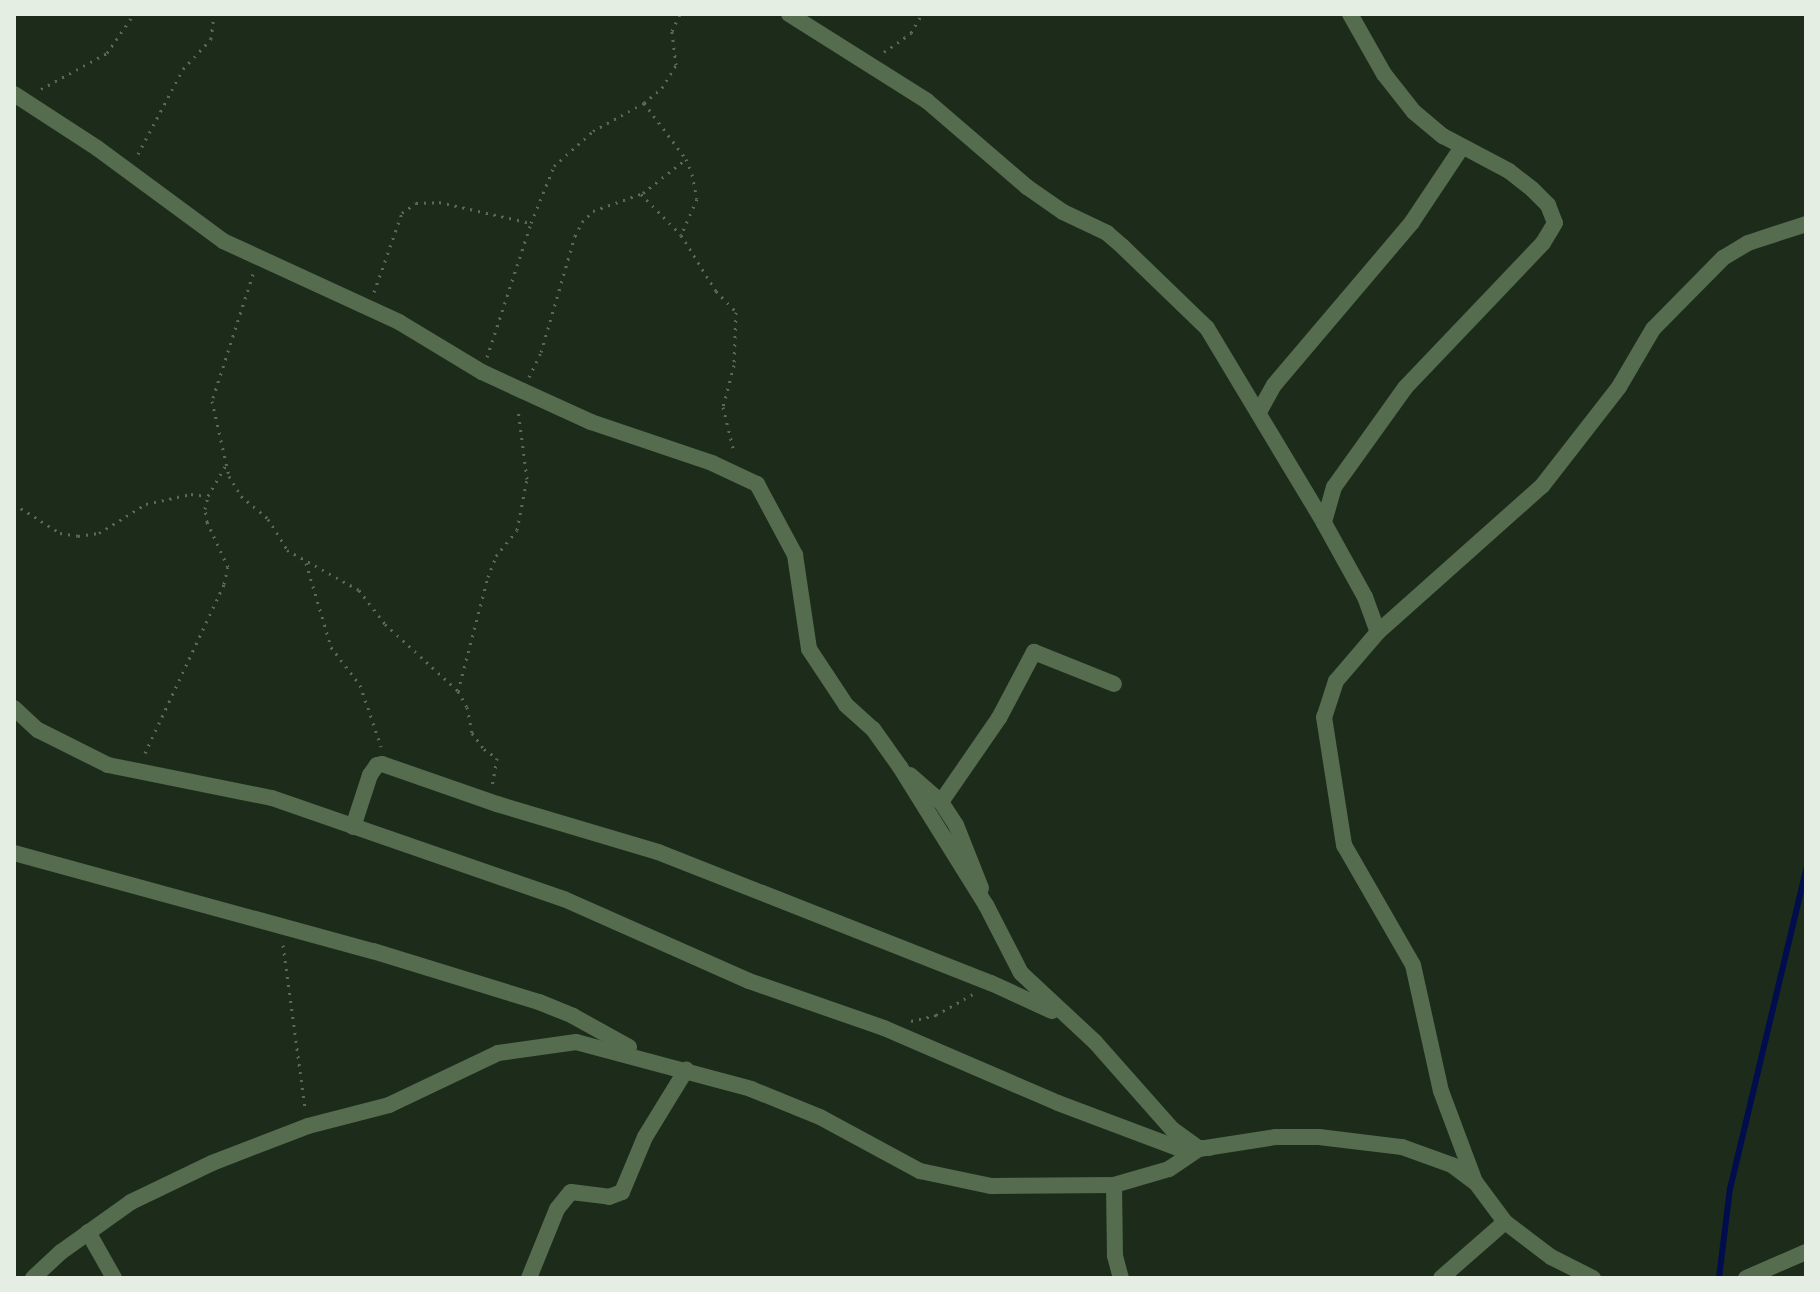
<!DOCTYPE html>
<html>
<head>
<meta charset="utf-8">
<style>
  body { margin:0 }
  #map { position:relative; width:1820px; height:1292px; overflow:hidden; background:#1d2c1a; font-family:Helvetica,sans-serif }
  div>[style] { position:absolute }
  .stream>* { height:6px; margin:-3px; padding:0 3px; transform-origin:3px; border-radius:3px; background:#010d4d }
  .path>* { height:3px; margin-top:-1.5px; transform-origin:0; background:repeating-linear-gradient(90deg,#5c6959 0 2px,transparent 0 8px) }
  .minor>* { height:16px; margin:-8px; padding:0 8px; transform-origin:8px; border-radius:8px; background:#556c4f }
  span { translate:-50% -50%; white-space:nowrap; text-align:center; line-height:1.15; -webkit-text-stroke:6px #1d2c1a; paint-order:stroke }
  .frame { position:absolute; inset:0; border:16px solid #e4eee2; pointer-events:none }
</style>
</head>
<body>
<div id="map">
  <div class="stream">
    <i style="left:1719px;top:1278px;width:90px;rotate:-83deg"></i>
    <i style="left:1730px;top:1189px;width:329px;rotate:-76.6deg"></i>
  </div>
  <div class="path">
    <i style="left:884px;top:52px;width:33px;rotate:-35deg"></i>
    <i style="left:911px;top:33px;width:22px;rotate:-60deg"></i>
    <i style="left:41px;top:89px;width:75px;rotate:-28.6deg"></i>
    <i style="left:107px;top:53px;width:47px;rotate:-55.3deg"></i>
    <i style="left:644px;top:103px;width:70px;rotate:53.1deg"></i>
    <i style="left:686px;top:159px;width:16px;rotate:68deg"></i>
    <i style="left:692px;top:174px;width:25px;rotate:79deg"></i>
    <i style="left:697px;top:199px;width:39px;rotate:114deg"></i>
    <i style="left:138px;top:154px;width:96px;rotate:-62.1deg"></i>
    <i style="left:183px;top:69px;width:41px;rotate:-47deg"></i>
    <i style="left:211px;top:39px;width:25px;rotate:-83deg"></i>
    <i style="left:641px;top:194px;width:57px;rotate:45.7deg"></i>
    <i style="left:681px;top:235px;width:66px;rotate:58deg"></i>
    <i style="left:716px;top:291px;width:29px;rotate:46deg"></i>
    <i style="left:736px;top:312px;width:53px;rotate:92.2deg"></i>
    <i style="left:734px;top:365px;width:43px;rotate:104.7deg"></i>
    <i style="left:723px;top:407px;width:46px;rotate:76.3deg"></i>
    <i style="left:253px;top:274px;width:133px;rotate:107.9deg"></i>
    <i style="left:212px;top:401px;width:77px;rotate:77.2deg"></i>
    <i style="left:229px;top:476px;width:23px;rotate:59deg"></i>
    <i style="left:241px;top:496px;width:35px;rotate:40deg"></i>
    <i style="left:268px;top:519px;width:36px;rotate:58deg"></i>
    <i style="left:287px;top:550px;width:82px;rotate:29.1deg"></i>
    <i style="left:359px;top:590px;width:43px;rotate:52.6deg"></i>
    <i style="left:385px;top:624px;width:99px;rotate:42.5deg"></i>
    <i style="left:458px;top:691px;width:18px;rotate:61deg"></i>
    <i style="left:467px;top:707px;width:26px;rotate:79deg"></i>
    <i style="left:472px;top:733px;width:20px;rotate:53deg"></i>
    <i style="left:484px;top:749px;width:16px;rotate:35deg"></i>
    <i style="left:497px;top:758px;width:27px;rotate:100deg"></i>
    <i style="left:374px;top:292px;width:84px;rotate:-70.5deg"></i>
    <i style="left:402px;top:213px;width:17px;rotate:-36deg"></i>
    <i style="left:416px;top:203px;width:23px;rotate:-2deg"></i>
    <i style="left:439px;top:202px;width:94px;rotate:12.9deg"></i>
    <i style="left:487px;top:357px;width:141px;rotate:-71.8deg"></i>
    <i style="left:531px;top:223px;width:61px;rotate:-68deg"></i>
    <i style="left:554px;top:166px;width:52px;rotate:-41.9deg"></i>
    <i style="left:593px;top:131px;width:58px;rotate:-28.8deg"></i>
    <i style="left:644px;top:103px;width:23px;rotate:-40deg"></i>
    <i style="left:662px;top:88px;width:27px;rotate:-59deg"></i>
    <i style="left:676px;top:65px;width:34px;rotate:-97deg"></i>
    <i style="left:672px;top:31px;width:19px;rotate:-65deg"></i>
    <i style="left:529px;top:377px;width:28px;rotate:-64deg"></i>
    <i style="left:541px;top:352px;width:121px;rotate:-73.7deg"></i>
    <i style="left:575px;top:236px;width:16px;rotate:-63deg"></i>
    <i style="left:582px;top:222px;width:16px;rotate:-45deg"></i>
    <i style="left:593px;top:211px;width:53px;rotate:-19.8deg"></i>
    <i style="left:643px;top:193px;width:55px;rotate:-38.3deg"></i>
    <i style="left:14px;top:504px;width:54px;rotate:32.2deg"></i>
    <i style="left:60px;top:533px;width:18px;rotate:9deg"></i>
    <i style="left:78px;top:536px;width:21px;rotate:-8deg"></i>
    <i style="left:99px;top:533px;width:55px;rotate:-31.7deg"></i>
    <i style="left:146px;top:504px;width:46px;rotate:-12.5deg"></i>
    <i style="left:191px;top:494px;width:16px;rotate:7deg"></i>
    <i style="left:306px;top:563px;width:88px;rotate:73.4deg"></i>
    <i style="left:331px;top:647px;width:48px;rotate:52.7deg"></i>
    <i style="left:360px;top:685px;width:65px;rotate:71deg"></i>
    <i style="left:458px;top:691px;width:118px;rotate:-75.3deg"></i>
    <i style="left:488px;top:577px;width:22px;rotate:-69deg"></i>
    <i style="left:496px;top:556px;width:33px;rotate:-51deg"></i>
    <i style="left:517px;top:530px;width:52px;rotate:-78.9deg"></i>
    <i style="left:527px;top:479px;width:70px;rotate:-97.4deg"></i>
    <i style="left:145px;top:753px;width:187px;rotate:-64.9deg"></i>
    <i style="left:224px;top:584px;width:17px;rotate:-77deg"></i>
    <i style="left:228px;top:567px;width:50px;rotate:-115deg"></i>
    <i style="left:207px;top:522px;width:13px;rotate:-99deg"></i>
    <i style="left:205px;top:509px;width:13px;rotate:-77deg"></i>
    <i style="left:208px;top:496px;width:36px;rotate:-60deg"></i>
    <i style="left:283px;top:945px;width:164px;rotate:82.3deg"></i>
    <i style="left:911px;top:1021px;width:26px;rotate:-13deg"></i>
    <i style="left:936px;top:1015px;width:43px;rotate:-29.6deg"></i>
  </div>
  <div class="minor">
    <i style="left:789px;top:14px;width:163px;rotate:32.2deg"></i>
    <i style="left:927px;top:101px;width:132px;rotate:40.7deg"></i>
    <i style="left:1027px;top:187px;width:44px;rotate:34.8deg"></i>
    <i style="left:1063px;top:212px;width:49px;rotate:25.5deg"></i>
    <i style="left:1107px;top:233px;width:21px;rotate:41deg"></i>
    <i style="left:1123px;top:247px;width:117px;rotate:44deg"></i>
    <i style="left:1207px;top:328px;width:227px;rotate:59deg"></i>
    <i style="left:1350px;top:14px;width:69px;rotate:60.5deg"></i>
    <i style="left:1384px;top:74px;width:48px;rotate:51.7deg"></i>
    <i style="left:1414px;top:112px;width:38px;rotate:40deg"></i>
    <i style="left:1443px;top:136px;width:75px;rotate:27.9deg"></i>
    <i style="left:1509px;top:171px;width:29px;rotate:38deg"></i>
    <i style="left:1532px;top:189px;width:23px;rotate:45deg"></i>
    <i style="left:1548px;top:205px;width:19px;rotate:69deg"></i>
    <i style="left:1555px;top:223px;width:23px;rotate:121deg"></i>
    <i style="left:1543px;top:243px;width:200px;rotate:133.6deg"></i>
    <i style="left:1405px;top:388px;width:122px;rotate:125.6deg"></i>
    <i style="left:1334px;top:487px;width:37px;rotate:106deg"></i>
    <i style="left:1324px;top:523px;width:85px;rotate:61deg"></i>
    <i style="left:1365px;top:597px;width:37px;rotate:70deg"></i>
    <i style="left:1378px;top:632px;width:65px;rotate:130.6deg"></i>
    <i style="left:1336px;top:681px;width:38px;rotate:108deg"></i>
    <i style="left:1324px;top:717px;width:130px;rotate:81.1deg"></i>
    <i style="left:1344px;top:845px;width:138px;rotate:60.1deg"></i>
    <i style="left:1413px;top:965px;width:129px;rotate:77.5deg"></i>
    <i style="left:1441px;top:1091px;width:97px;rotate:69.5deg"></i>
    <i style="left:14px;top:94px;width:99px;rotate:33deg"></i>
    <i style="left:97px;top:148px;width:157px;rotate:36.4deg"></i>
    <i style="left:223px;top:241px;width:194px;rotate:24.7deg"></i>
    <i style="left:399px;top:322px;width:97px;rotate:31.1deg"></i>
    <i style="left:482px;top:372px;width:45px;rotate:24.9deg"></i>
    <i style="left:523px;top:391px;width:75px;rotate:24.5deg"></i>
    <i style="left:591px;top:422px;width:128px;rotate:18.7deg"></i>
    <i style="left:712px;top:463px;width:50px;rotate:25deg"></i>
    <i style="left:757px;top:484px;width:81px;rotate:61.8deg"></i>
    <i style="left:795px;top:555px;width:95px;rotate:81.5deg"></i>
    <i style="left:809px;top:649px;width:67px;rotate:56.5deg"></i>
    <i style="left:846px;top:705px;width:36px;rotate:42deg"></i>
    <i style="left:873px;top:729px;width:47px;rotate:54.6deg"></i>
    <i style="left:900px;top:767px;width:163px;rotate:58.1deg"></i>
    <i style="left:986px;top:905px;width:76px;rotate:62.8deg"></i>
    <i style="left:1021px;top:973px;width:101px;rotate:43deg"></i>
    <i style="left:1095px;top:1042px;width:116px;rotate:48.5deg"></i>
    <i style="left:1172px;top:1129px;width:32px;rotate:36deg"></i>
    <i style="left:1198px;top:1148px;width:11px"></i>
    <i style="left:1259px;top:412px;width:31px;rotate:-61deg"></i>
    <i style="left:1274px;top:385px;width:214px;rotate:-49.7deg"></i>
    <i style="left:1412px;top:222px;width:90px;rotate:-56.3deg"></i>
    <i style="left:1378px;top:632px;width:220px;rotate:-41.7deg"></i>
    <i style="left:1542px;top:486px;width:125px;rotate:-52.1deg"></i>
    <i style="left:1619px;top:387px;width:67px;rotate:-59.6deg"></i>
    <i style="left:1653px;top:329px;width:100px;rotate:-45.4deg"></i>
    <i style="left:1723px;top:258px;width:29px;rotate:-31deg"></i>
    <i style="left:1748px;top:243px;width:61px;rotate:-18.1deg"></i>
    <i style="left:14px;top:708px;width:33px;rotate:43deg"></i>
    <i style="left:38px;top:730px;width:78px;rotate:26.6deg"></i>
    <i style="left:108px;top:765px;width:167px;rotate:11.4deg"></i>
    <i style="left:272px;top:798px;width:309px;rotate:19.1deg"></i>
    <i style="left:564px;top:899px;width:202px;rotate:23.9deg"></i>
    <i style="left:749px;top:981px;width:143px;rotate:19.2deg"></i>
    <i style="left:884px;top:1028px;width:189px;rotate:23.3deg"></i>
    <i style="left:1058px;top:1103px;width:137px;rotate:20.6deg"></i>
    <i style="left:1186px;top:1151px;width:8px;rotate:-7deg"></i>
    <i style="left:910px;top:775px;width:41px;rotate:41.1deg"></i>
    <i style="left:941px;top:802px;width:27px;rotate:57deg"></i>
    <i style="left:956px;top:825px;width:68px;rotate:68.4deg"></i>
    <i style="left:941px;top:802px;width:102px;rotate:-55.4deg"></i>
    <i style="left:999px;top:718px;width:75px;rotate:-62.1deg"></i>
    <i style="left:1034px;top:652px;width:86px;rotate:21.8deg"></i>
    <i style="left:353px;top:827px;width:55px;rotate:-71.9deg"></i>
    <i style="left:370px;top:775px;width:12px;rotate:-55deg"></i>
    <i style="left:377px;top:765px;width:5px;rotate:-11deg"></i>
    <i style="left:382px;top:764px;width:122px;rotate:19.2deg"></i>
    <i style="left:497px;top:804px;width:168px;rotate:16.6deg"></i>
    <i style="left:658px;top:852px;width:358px;rotate:21.5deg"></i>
    <i style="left:991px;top:983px;width:67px;rotate:24.7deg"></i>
    <i style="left:14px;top:853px;width:372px;rotate:15.3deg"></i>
    <i style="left:373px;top:951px;width:174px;rotate:17.1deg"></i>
    <i style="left:539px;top:1002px;width:37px;rotate:22deg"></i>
    <i style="left:573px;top:1016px;width:64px;rotate:29deg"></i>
    <i style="left:1114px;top:1185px;width:71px;rotate:89.2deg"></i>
    <i style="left:1115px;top:1256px;width:23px;rotate:75deg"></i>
    <i style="left:88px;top:1232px;width:53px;rotate:60.5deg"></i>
    <i style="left:33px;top:1278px;width:38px;rotate:-43deg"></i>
    <i style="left:61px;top:1252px;width:86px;rotate:-35.5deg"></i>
    <i style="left:131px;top:1202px;width:90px;rotate:-25.7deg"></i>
    <i style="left:212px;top:1163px;width:103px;rotate:-21.1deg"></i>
    <i style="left:308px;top:1126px;width:84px;rotate:-14.5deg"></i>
    <i style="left:389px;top:1105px;width:121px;rotate:-25.5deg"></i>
    <i style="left:498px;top:1053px;width:79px;rotate:-8deg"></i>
    <i style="left:576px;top:1042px;width:181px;rotate:15deg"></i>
    <i style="left:751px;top:1089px;width:74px;rotate:22.1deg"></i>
    <i style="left:820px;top:1117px;width:114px;rotate:28.4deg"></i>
    <i style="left:920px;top:1171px;width:73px;rotate:11.9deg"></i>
    <i style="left:991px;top:1186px;width:123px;rotate:-0.5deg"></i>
    <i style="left:1114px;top:1185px;width:57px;rotate:-16.2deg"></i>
    <i style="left:1169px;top:1169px;width:36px;rotate:-34deg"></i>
    <i style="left:1199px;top:1149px;width:78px;rotate:-8.9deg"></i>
    <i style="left:1276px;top:1137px;width:43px"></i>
    <i style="left:1319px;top:1137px;width:84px;rotate:6.9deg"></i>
    <i style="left:1402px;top:1147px;width:53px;rotate:19.8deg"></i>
    <i style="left:1452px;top:1165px;width:30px;rotate:37deg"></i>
    <i style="left:1476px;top:1183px;width:49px;rotate:53.4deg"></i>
    <i style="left:1505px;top:1222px;width:58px;rotate:37.3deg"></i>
    <i style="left:1551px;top:1257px;width:47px;rotate:26.6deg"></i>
    <i style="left:529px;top:1278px;width:74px;rotate:-67.9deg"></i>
    <i style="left:557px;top:1209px;width:22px;rotate:-51deg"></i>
    <i style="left:571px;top:1192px;width:38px;rotate:7deg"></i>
    <i style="left:609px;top:1197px;width:14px;rotate:-21deg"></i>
    <i style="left:622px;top:1192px;width:60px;rotate:-67.3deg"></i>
    <i style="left:645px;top:1137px;width:79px;rotate:-58.5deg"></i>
    <i style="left:1441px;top:1278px;width:85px;rotate:-41.2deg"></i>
    <i style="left:1746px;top:1278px;width:65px;rotate:-23.4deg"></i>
  </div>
  <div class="frame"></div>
</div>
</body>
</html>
